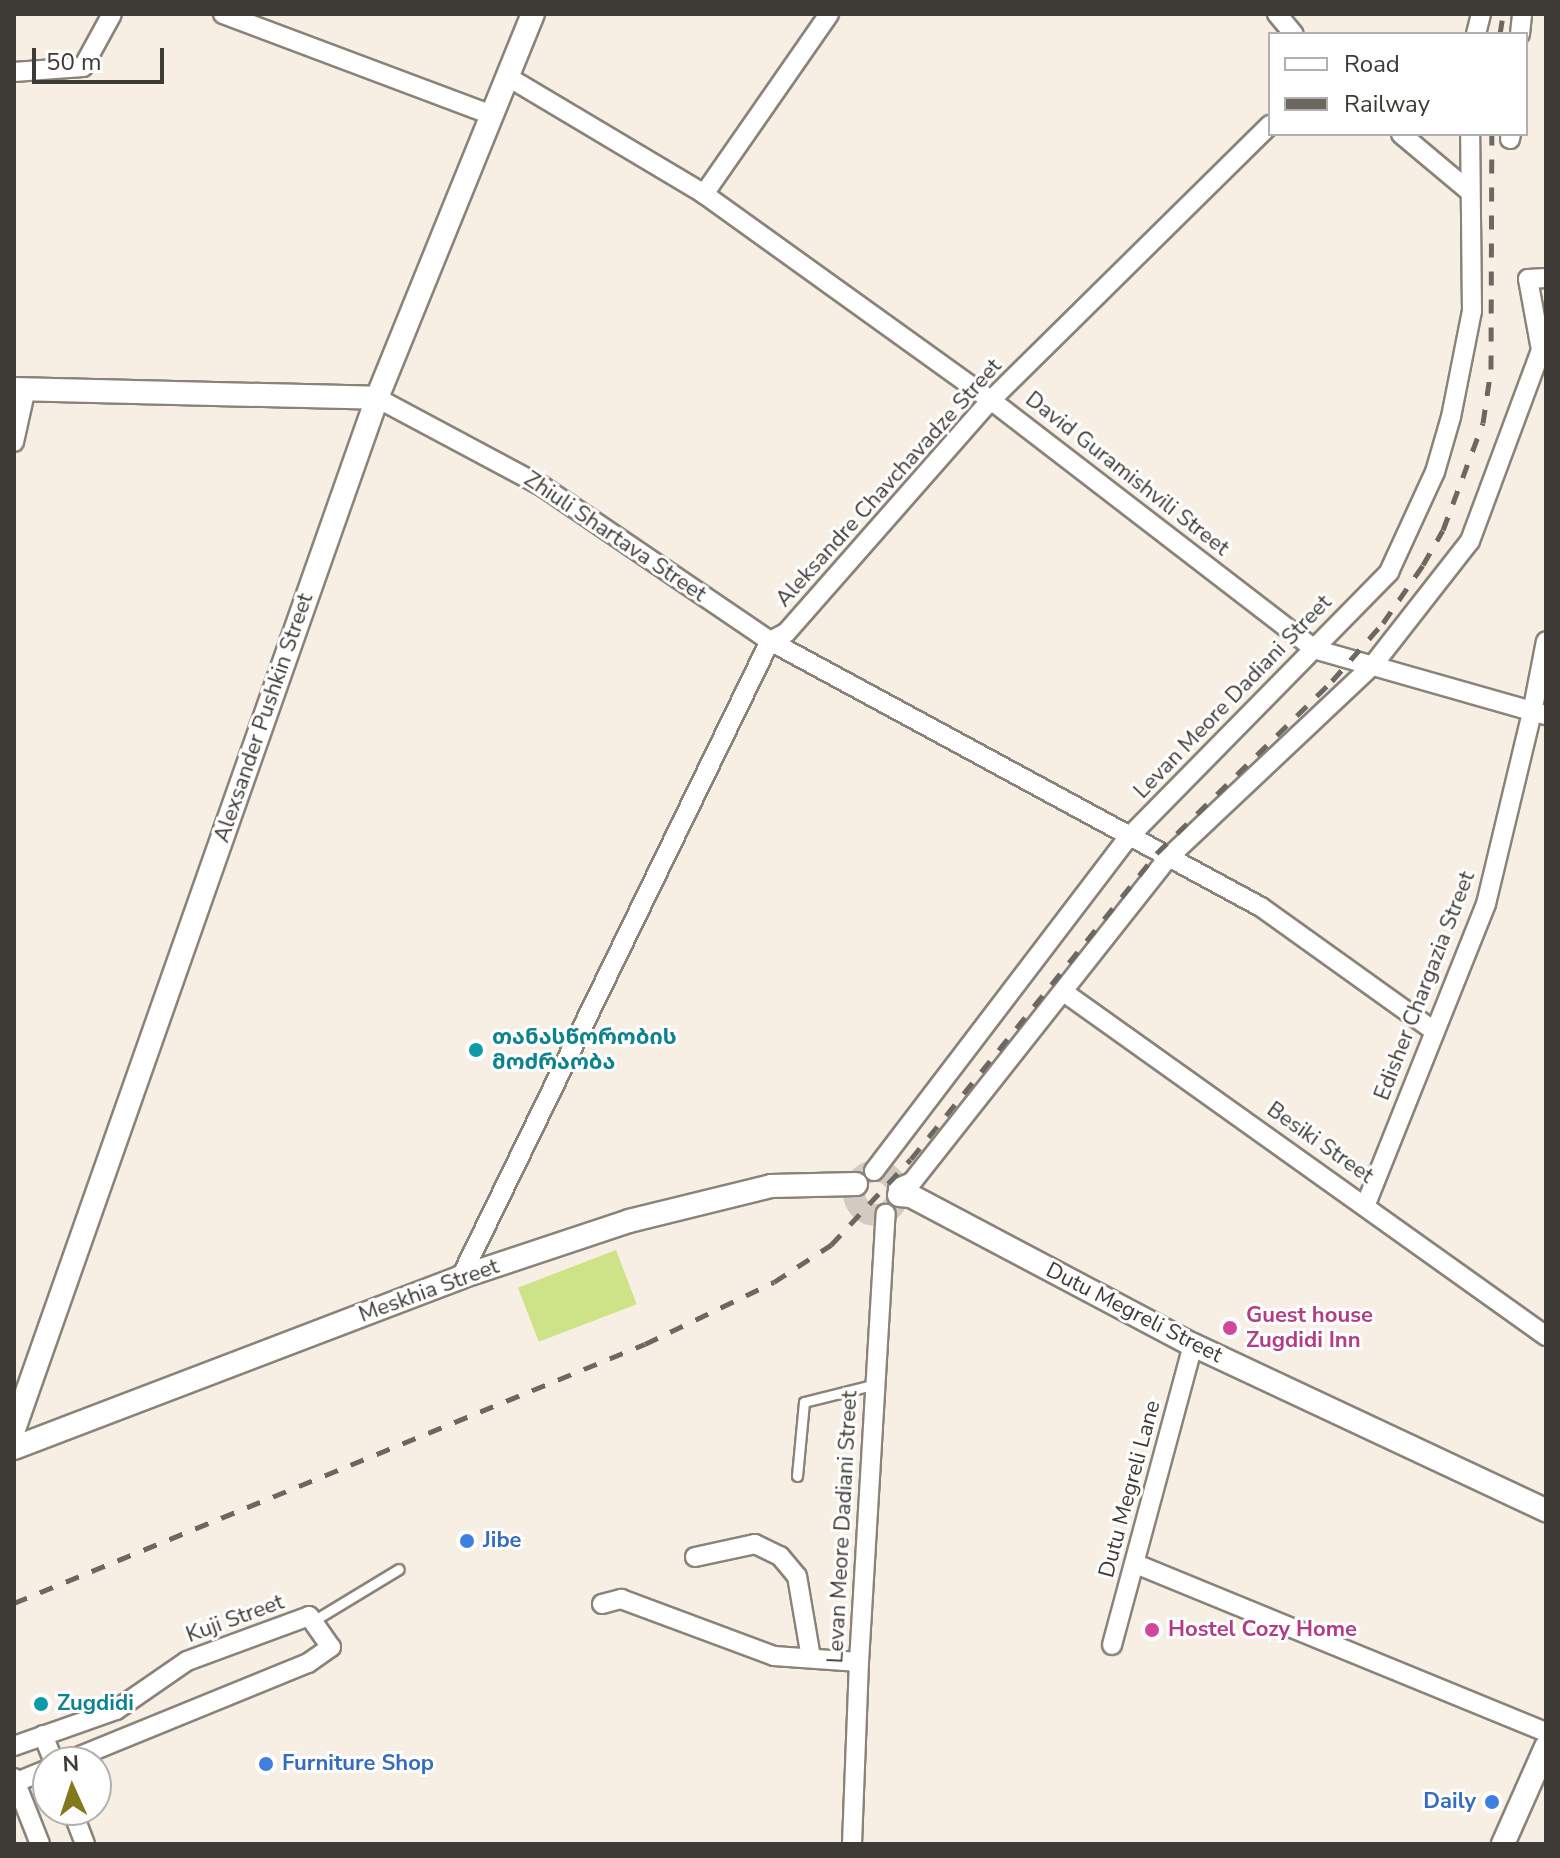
<!DOCTYPE html>
<html>
<head>
<meta charset="utf-8">
<style>
  body { margin:0 }
  #map { position:relative; width:1560px; height:1858px; overflow:hidden; background:#f8efe4; font-family:"Nunito Sans","Noto Sans Georgian",sans-serif }
  div>[style] { position:absolute }
  .green>* { inset:0; background:#cee387; transform-origin:0 0 }
  .tertiary-tunnel>* { height:22px; margin-top:-11px; transform-origin:0; background:repeating-linear-gradient(90deg,#d3cbc1 0 22px,transparent 0 33px) }
  .tertiary-tunnel>.ring { margin:-11px; padding:0; box-sizing:content-box; background:none; border:22px solid #d3cbc1; border-radius:50% }
  .roads { filter:drop-shadow(2px 0 #8b8379) drop-shadow(-2px 0 #8b8379) drop-shadow(0 2px #8b8379) drop-shadow(0 -2px #8b8379) }
  .service>* { height:9px; margin:-4.5px; padding:0 4.5px; transform-origin:4.5px; border-radius:4.5px; background:#fff }
  .minor>* { height:18px; margin:-9px; padding:0 9px; transform-origin:9px; border-radius:9px; background:#fff }
  .tertiary>* { height:22px; margin:-11px; padding:0 11px; transform-origin:11px; border-radius:11px; background:#fff }
  .rail>* { height:5px; margin-top:-2.5px; transform-origin:0; background:repeating-linear-gradient(90deg,#6c6761 0 14px,transparent 0 28px) }
  .dots>* { width:22px; height:22px; translate:-50% -50%; box-sizing:border-box; border:4px solid #fefefe; border-radius:50% }
  span { translate:-50% -50%; white-space:nowrap; text-align:center; line-height:1.15; -webkit-text-stroke:6px #fefefe; paint-order:stroke }
  .street-label { font-size:22px; color:#3e3b36 }
  .culture-label { font-size:22px; color:#0d838f; font-weight:700 }
  .left { translate:0 -50%; text-align:left }
  .hotel-label { font-size:22px; color:#b23c85; font-weight:700 }
  .shop-label { font-size:22px; color:#366cbe; font-weight:700 }
  .right { translate:-100% -50%; text-align:right }
  .frame { position:absolute; inset:0; border:16px solid #3e3b36; pointer-events:none }
  .legend { position:absolute; left:1268px; top:32px; width:260px; height:104px; box-sizing:border-box; background:#fefefe; border:2px solid #b1b0ae; margin:0; padding:10px 14px; list-style:none; font-size:24px; color:#3e3b36 }
  .legend li { display:flex; align-items:center; gap:16px; height:40px }
  .legend b { width:40px; border:2px solid #b1b0ae }
  .north { position:absolute; left:32px; top:1746px; width:80px; height:80px; box-sizing:border-box; background:#fefefe; border:2px solid #b1b0ae; border-radius:50%; rotate:357deg; font-size:22px; font-weight:700; line-height:32px; text-align:center; color:#3e3b36 }
  .north::after { content:''; display:block; margin:auto; width:28px; height:36px; background:#84781d; clip-path:polygon(50% 0,100% 100%,50% 72%,0 100%) }
  .scale { position:absolute; left:32px; top:48px; width:132px; height:36px; box-sizing:border-box; border:4px solid #3e3b36; border-top:0; padding-left:10px; font-size:24px; line-height:28px; white-space:nowrap; color:#3e3b36; -webkit-text-stroke:6px #fefefe; paint-order:stroke }
</style>
</head>
<body>
<div id="map">
  <div class="green">
    <i style="left:616px;top:1250px;width:58px;height:105px;rotate:69deg"></i>
  </div>
  <div class="tertiary-tunnel">
    <i class="ring" style="left:854px;top:1171px;width:22px;height:22px"></i>
  </div>
  <div class="roads">
    <div class="service">
      <i style="left:797px;top:1476px;width:74px;rotate:-84.6deg"></i>
      <i style="left:804px;top:1402px;width:74px;rotate:-14deg"></i>
      <i style="left:313px;top:1621px;width:100px;rotate:-31.2deg"></i>
    </div>
    <div class="minor">
      <i style="left:223px;top:14px;width:286px;rotate:20.6deg"></i>
      <i style="left:1277px;top:14px;width:26px;rotate:50deg"></i>
      <i style="left:1476px;top:34px;width:21px;rotate:-76deg"></i>
      <i style="left:1520px;top:34px;width:20px;rotate:-84deg"></i>
      <i style="left:14px;top:72px;width:69px;rotate:-4.1deg"></i>
      <i style="left:83px;top:67px;width:60px;rotate:-61.3deg"></i>
      <i style="left:508px;top:77px;width:228px;rotate:30.8deg"></i>
      <i style="left:704px;top:194px;width:353px;rotate:35.7deg"></i>
      <i style="left:991px;top:400px;width:408px;rotate:37.6deg"></i>
      <i style="left:1314px;top:649px;width:241px;rotate:15.9deg"></i>
      <i style="left:1401px;top:134px;width:89px;rotate:40deg"></i>
      <i style="left:1510px;top:139px;width:5px;rotate:-79deg"></i>
      <i style="left:704px;top:194px;width:219px;rotate:-55.2deg"></i>
      <i style="left:1546px;top:278px;width:18px;rotate:177deg"></i>
      <i style="left:1528px;top:279px;width:72px;rotate:79.6deg"></i>
      <i style="left:1541px;top:350px;width:9px;rotate:54deg"></i>
      <i style="left:377px;top:398px;width:187px;rotate:28.1deg"></i>
      <i style="left:542px;top:486px;width:276px;rotate:34.2deg"></i>
      <i style="left:770px;top:641px;width:558px;rotate:28.45deg"></i>
      <i style="left:1261px;top:907px;width:213px;rotate:35.6deg"></i>
      <i style="left:14px;top:442px;width:55px;rotate:-77.5deg"></i>
      <i style="left:1065px;top:993px;width:591px;rotate:35.49deg"></i>
      <i style="left:874px;top:1171px;width:419px;rotate:-52.7deg"></i>
      <i style="left:1128px;top:838px;width:373px;rotate:-45.5deg"></i>
      <i style="left:1389px;top:572px;width:110px;rotate:-65.3deg"></i>
      <i style="left:1435px;top:472px;width:57px;rotate:-73.8deg"></i>
      <i style="left:1451px;top:417px;width:108px;rotate:-78.8deg"></i>
      <i style="left:1472px;top:311px;width:177px;rotate:-90.6deg"></i>
      <i style="left:898px;top:1188px;width:15px;rotate:-23deg"></i>
      <i style="left:912px;top:1182px;width:413px;rotate:-51.7deg"></i>
      <i style="left:1168px;top:858px;width:282px;rotate:-43.3deg"></i>
      <i style="left:1373px;top:665px;width:157px;rotate:-52deg"></i>
      <i style="left:1470px;top:541px;width:204px;rotate:-69.6deg"></i>
      <i style="left:1366px;top:1204px;width:323px;rotate:-68.2deg"></i>
      <i style="left:1486px;top:904px;width:196px;rotate:-76.5deg"></i>
      <i style="left:1532px;top:713px;width:73px;rotate:-79deg"></i>
      <i style="left:461px;top:1277px;width:707px;rotate:-64.09deg"></i>
      <i style="left:770px;top:641px;width:18px;rotate:-27deg"></i>
      <i style="left:786px;top:633px;width:310px;rotate:-48.7deg"></i>
      <i style="left:991px;top:400px;width:392px;rotate:-44.6deg"></i>
      <i style="left:695px;top:1557px;width:61px;rotate:-12.2deg"></i>
      <i style="left:755px;top:1544px;width:28px;rotate:26deg"></i>
      <i style="left:780px;top:1556px;width:26px;rotate:50deg"></i>
      <i style="left:797px;top:1576px;width:83px;rotate:80.3deg"></i>
      <i style="left:1136px;top:1564px;width:443px;rotate:22.3deg"></i>
      <i style="left:602px;top:1604px;width:20px;rotate:-15deg"></i>
      <i style="left:621px;top:1599px;width:163px;rotate:20.4deg"></i>
      <i style="left:774px;top:1656px;width:85px;rotate:4deg"></i>
      <i style="left:1112px;top:1645px;width:311px;rotate:-74.9deg"></i>
      <i style="left:43px;top:1735px;width:29px;rotate:68deg"></i>
      <i style="left:14px;top:1746px;width:108px;rotate:-19.4deg"></i>
      <i style="left:116px;top:1710px;width:86px;rotate:-34.6deg"></i>
      <i style="left:187px;top:1661px;width:130px;rotate:-20.2deg"></i>
      <i style="left:309px;top:1616px;width:38px;rotate:55deg"></i>
      <i style="left:331px;top:1647px;width:28px;rotate:145deg"></i>
      <i style="left:308px;top:1663px;width:261px;rotate:157.8deg"></i>
      <i style="left:14px;top:1778px;width:71px;rotate:68.5deg"></i>
      <i style="left:14px;top:1783px;width:37px;rotate:-22deg"></i>
      <i style="left:72px;top:1810px;width:36px;rotate:69deg"></i>
      <i style="left:852px;top:1844px;width:182px;rotate:-87.8deg"></i>
      <i style="left:859px;top:1662px;width:449px;rotate:-86.6deg"></i>
    </div>
    <div class="tertiary">
      <i style="left:14px;top:389px;width:363px;rotate:1.4deg"></i>
      <i style="left:899px;top:1195px;width:12px;rotate:5deg"></i>
      <i style="left:911px;top:1196px;width:319px;rotate:27.9deg"></i>
      <i style="left:1193px;top:1345px;width:390px;rotate:25.1deg"></i>
      <i style="left:14px;top:1429px;width:1093px;rotate:-70.6deg"></i>
      <i style="left:377px;top:398px;width:414px;rotate:-67.9deg"></i>
      <i style="left:14px;top:1448px;width:479px;rotate:-20.9deg"></i>
      <i style="left:461px;top:1277px;width:177px;rotate:-18.4deg"></i>
      <i style="left:629px;top:1221px;width:146px;rotate:-13.8deg"></i>
      <i style="left:771px;top:1186px;width:85px;rotate:-1.3deg"></i>
      <i style="left:1503px;top:1844px;width:106px;rotate:-66.1deg"></i>
    </div>
  </div>
  <div class="rail">
    <i style="left:1500px;top:34px;width:20px;rotate:-81deg"></i>
    <i style="left:14px;top:1603px;width:682px;rotate:-22.32deg"></i>
    <i style="left:645px;top:1344px;width:143px;rotate:-25.7deg"></i>
    <i style="left:774px;top:1282px;width:68px;rotate:-33deg"></i>
    <i style="left:831px;top:1245px;width:117px;rotate:-47.1deg"></i>
    <i style="left:911px;top:1159px;width:393px;rotate:-51.2deg"></i>
    <i style="left:1157px;top:853px;width:245px;rotate:-44.5deg"></i>
    <i style="left:1332px;top:681px;width:77px;rotate:-48.7deg"></i>
    <i style="left:1383px;top:623px;width:70px;rotate:-55.4deg"></i>
    <i style="left:1423px;top:565px;width:40px;rotate:-60.3deg"></i>
    <i style="left:1443px;top:530px;width:114px;rotate:-69.5deg"></i>
    <i style="left:1483px;top:423px;width:55px;rotate:-81.6deg"></i>
    <i style="left:1491px;top:369px;width:235px;rotate:-89.8deg"></i>
  </div>
  <div class="dots">
    <i style="left:476px;top:1050px;background:#0f9aa8"></i>
    <i style="left:1230px;top:1328px;background:#d1479c"></i>
    <i style="left:467px;top:1541px;background:#3f7fe0"></i>
    <i style="left:1152px;top:1630px;background:#d1479c"></i>
    <i style="left:41px;top:1704px;background:#0f9aa8"></i>
    <i style="left:266px;top:1764px;background:#3f7fe0"></i>
    <i style="left:1492px;top:1802px;background:#3f7fe0"></i>
  </div>
  <div class="street-label">
    <span style="left:1127px;top:474px;rotate:38deg">David Guramishvili Street</span>
    <span style="left:889px;top:483px;rotate:-48deg">Aleksandre Chavchavadze Street</span>
    <span style="left:615px;top:537px;rotate:34deg">Zhiuli Shartava Street</span>
    <span style="left:1233px;top:697px;rotate:-46deg">Levan Meore Dadiani Street</span>
    <span style="left:264px;top:718px;rotate:-71deg">Alexsander Pushkin Street</span>
    <span style="left:1425px;top:986px;rotate:-69deg">Edisher Chargazia Street</span>
    <span style="left:1320px;top:1143px;rotate:35deg">Besiki Street</span>
    <span style="left:429px;top:1291px;rotate:-20deg">Meskhia Street</span>
    <span style="left:1134px;top:1313px;rotate:27deg">Dutu Megreli Street</span>
    <span style="left:1130px;top:1489px;rotate:-75deg">Dutu Megreli Lane</span>
    <span style="left:843px;top:1527px;rotate:-87deg">Levan Meore Dadiani Street</span>
    <span style="left:235px;top:1619px;rotate:-20deg">Kuji Street</span>
  </div>
  <div class="culture-label">
    <span class="left" style="left:492px;top:1050px">თანასწორობის<br>მოძრაობა</span>
    <span class="left" style="left:57px;top:1704px">Zugdidi</span>
  </div>
  <div class="hotel-label">
    <span class="left" style="left:1246px;top:1328px">Guest house<br>Zugdidi Inn</span>
    <span class="left" style="left:1168px;top:1630px">Hostel Cozy Home</span>
  </div>
  <div class="shop-label">
    <span class="left" style="left:483px;top:1541px">Jibe</span>
    <span class="left" style="left:282px;top:1764px">Furniture Shop</span>
    <span class="right" style="left:1476px;top:1802px">Daily</span>
  </div>
  <div class="frame"></div>
  <ul class="legend">
  <li><b style="height:10px;background:#fff"></b>Road</li>
  <li><b style="height:10px;background:#6c6761"></b>Railway</li>
  </ul>
  <div class="north">N</div>
  <div class="scale">50 m</div>
</div>
</body>
</html>
